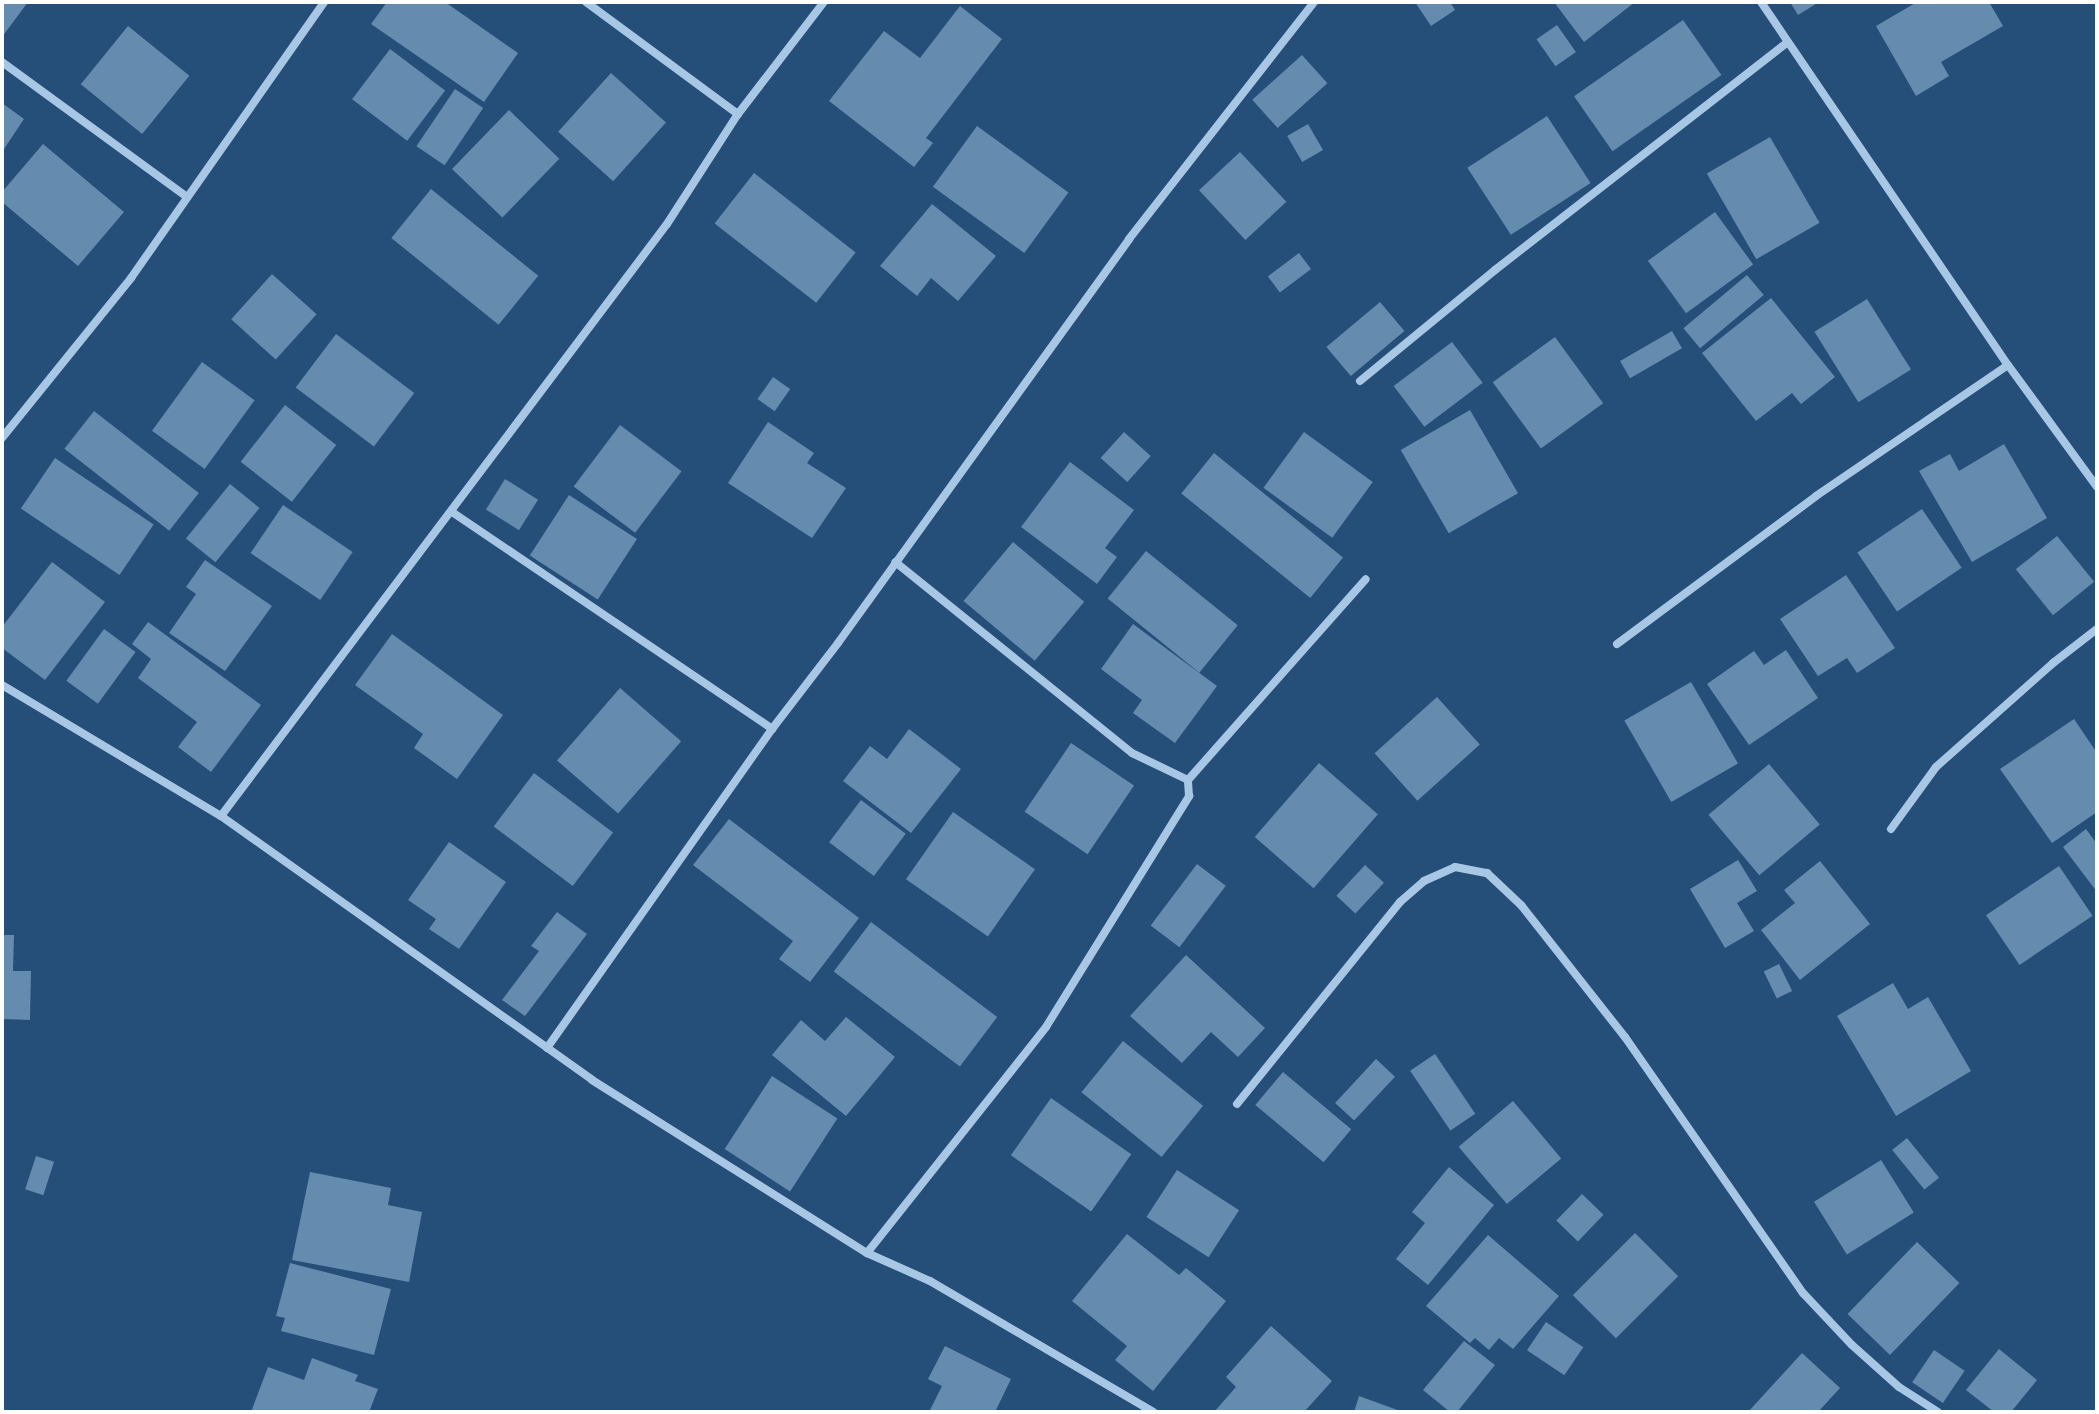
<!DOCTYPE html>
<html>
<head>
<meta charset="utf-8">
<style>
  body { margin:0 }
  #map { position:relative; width:2099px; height:1414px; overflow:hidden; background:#254f79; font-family:"Source Sans 3",sans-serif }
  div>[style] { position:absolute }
  .building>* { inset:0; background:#658baf; transform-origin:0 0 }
  .minor>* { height:8px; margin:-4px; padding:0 4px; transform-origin:4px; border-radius:4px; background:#a8c7e4 }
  span { translate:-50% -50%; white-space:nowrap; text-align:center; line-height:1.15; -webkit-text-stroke:6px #254f79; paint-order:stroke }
  .frame { position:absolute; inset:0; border:4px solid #fff; pointer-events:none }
</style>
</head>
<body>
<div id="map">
  <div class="building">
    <i style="clip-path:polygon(2px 2px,28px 2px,2px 37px)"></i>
    <i style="clip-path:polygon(387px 2px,445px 2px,518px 53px,484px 102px,371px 24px)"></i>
    <i style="clip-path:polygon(1415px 2px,1450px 2px,1455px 10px,1431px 26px)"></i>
    <i style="clip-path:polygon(1554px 2px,1635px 2px,1584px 42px)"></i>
    <i style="clip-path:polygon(1790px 2px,1819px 2px,1798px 15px)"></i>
    <i style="clip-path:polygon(1917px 2px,1989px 2px,2003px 26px,1941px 62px,1949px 76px,1916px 96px,1876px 26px)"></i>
    <i style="clip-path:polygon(960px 6px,1002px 39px,926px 138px,933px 143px,914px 167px,829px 101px,884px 31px,920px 58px)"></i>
    <i style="left:1683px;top:20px;width:67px;height:133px;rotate:55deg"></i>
    <i style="left:1557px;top:25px;width:33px;height:25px;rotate:55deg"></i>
    <i style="left:128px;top:26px;width:79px;height:75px;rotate:39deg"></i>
    <i style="left:390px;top:49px;width:69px;height:63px;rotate:37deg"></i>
    <i style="left:1302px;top:55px;width:38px;height:67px;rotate:48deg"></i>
    <i style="left:611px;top:73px;width:74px;height:79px;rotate:42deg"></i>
    <i style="left:455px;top:89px;width:34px;height:69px;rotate:34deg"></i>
    <i style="clip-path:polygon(2px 103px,24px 119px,2px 152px)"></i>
    <i style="left:509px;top:110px;width:70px;height:82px;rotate:44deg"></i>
    <i style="left:1547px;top:116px;width:80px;height:95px;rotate:57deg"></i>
    <i style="left:1308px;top:124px;width:30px;height:24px;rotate:60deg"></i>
    <i style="left:977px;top:126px;width:113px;height:75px;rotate:36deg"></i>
    <i style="left:1770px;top:137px;width:99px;height:73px;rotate:60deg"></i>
    <i style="clip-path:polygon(43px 144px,124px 212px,78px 266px,2px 202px,2px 192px)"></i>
    <i style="left:1240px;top:152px;width:68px;height:56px;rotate:47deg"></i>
    <i style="left:754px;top:173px;width:129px;height:64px;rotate:38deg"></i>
    <i style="left:431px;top:189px;width:138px;height:63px;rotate:39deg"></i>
    <i style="clip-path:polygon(932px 204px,996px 256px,958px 301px,931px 278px,917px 296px,880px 266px)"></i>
    <i style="left:1715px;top:212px;width:65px;height:83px;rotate:54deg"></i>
    <i style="left:1299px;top:253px;width:20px;height:39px;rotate:53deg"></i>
    <i style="left:272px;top:274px;width:60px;height:61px;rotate:42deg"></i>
    <i style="left:1747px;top:275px;width:26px;height:83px;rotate:50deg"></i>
    <i style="clip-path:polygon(1771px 298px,1835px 377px,1801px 404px,1792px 393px,1756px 421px,1702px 353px)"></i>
    <i style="left:1867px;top:299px;width:83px;height:62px;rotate:58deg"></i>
    <i style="left:1380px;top:302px;width:38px;height:70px;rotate:50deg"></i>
    <i style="left:1672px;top:331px;width:20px;height:60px;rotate:60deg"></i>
    <i style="left:336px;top:334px;width:98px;height:67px;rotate:37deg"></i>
    <i style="left:1555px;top:337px;width:82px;height:77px;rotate:54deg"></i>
    <i style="left:1452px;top:342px;width:51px;height:73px;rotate:53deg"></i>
    <i style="left:202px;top:362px;width:65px;height:85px;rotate:36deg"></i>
    <i style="left:773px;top:377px;width:21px;height:27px;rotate:35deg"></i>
    <i style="left:285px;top:405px;width:65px;height:72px;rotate:38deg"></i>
    <i style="left:1470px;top:410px;width:96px;height:80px;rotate:60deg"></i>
    <i style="left:94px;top:411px;width:133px;height:48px;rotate:38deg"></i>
    <i style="clip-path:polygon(768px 422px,814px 453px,807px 463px,846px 488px,812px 538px,728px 483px)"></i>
    <i style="left:620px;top:425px;width:77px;height:77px;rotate:37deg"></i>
    <i style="left:1124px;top:432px;width:36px;height:35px;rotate:42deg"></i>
    <i style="left:1304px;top:432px;width:85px;height:69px;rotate:36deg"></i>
    <i style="clip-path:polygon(2004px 444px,2047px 518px,1972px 562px,1919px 471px,1950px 454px,1959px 471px)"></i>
    <i style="left:1214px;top:453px;width:166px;height:52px;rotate:39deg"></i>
    <i style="left:55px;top:458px;width:119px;height:61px;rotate:34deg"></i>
    <i style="clip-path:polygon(1070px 462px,1134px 510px,1105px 548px,1117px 557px,1097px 584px,1021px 527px)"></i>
    <i style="left:505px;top:479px;width:39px;height:36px;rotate:32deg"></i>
    <i style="left:230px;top:484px;width:38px;height:70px;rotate:39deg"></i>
    <i style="left:569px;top:495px;width:81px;height:72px;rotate:33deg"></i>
    <i style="left:283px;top:505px;width:84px;height:58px;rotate:34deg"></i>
    <i style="left:1922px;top:509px;width:71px;height:78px;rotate:56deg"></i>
    <i style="left:2057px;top:536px;width:59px;height:53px;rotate:51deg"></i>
    <i style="left:1013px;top:542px;width:93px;height:77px;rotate:40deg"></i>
    <i style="left:1146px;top:551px;width:118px;height:61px;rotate:39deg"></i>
    <i style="clip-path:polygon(205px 560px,272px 606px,225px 671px,169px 633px,196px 594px,186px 587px)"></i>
    <i style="clip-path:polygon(52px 562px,105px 602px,45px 680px,2px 648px,2px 627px)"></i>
    <i style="clip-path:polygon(1846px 575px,1895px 648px,1857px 673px,1847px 658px,1818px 676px,1780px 619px)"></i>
    <i style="clip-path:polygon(148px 622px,261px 705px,211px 772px,178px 747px,197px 722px,138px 678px,151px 659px,132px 644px)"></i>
    <i style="clip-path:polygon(1133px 624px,1217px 686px,1175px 743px,1133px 713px,1142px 700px,1101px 669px)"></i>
    <i style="left:104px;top:629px;width:39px;height:64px;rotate:36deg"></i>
    <i style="clip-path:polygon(392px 634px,503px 715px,457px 779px,414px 748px,423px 734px,355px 685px)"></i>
    <i style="clip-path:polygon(1786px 650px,1818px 698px,1749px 745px,1707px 684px,1754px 651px,1764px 665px)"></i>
    <i style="left:1691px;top:682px;width:94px;height:77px;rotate:60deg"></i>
    <i style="left:620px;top:688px;width:81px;height:96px;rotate:41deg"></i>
    <i style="left:1437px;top:697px;width:64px;height:84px;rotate:48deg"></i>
    <i style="clip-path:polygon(2074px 719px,2097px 753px,2097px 812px,2052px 843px,2000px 769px)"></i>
    <i style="clip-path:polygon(909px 729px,961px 769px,911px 833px,843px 781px,870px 746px,887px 759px)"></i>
    <i style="left:1071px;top:743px;width:76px;height:83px;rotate:34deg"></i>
    <i style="left:1319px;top:763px;width:78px;height:98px;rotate:41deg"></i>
    <i style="left:1769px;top:764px;width:79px;height:79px;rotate:50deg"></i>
    <i style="left:534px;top:773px;width:99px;height:67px;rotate:37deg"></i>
    <i style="left:861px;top:800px;width:56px;height:53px;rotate:37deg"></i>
    <i style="left:953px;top:812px;width:100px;height:82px;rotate:35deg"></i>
    <i style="clip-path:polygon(729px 819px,859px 918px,810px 982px,779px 959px,793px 941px,693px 865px)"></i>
    <i style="clip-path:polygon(2086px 829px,2097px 844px,2097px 892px,2063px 847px)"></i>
    <i style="clip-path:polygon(449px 842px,506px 882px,459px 949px,429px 929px,436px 919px,408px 900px)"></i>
    <i style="clip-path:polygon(1738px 860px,1757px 891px,1737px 903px,1754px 931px,1725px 948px,1690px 889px)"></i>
    <i style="clip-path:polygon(1820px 861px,1870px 924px,1800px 980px,1761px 930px,1795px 903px,1784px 890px)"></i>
    <i style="left:1197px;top:864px;width:36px;height:77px;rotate:37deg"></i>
    <i style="left:1365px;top:865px;width:26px;height:42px;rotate:43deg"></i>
    <i style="left:2059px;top:866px;width:60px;height:88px;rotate:56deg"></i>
    <i style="clip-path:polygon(557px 912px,587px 934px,525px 1016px,502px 1000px,539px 951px,531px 946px)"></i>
    <i style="left:871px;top:922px;width:158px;height:62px;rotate:37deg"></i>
    <i style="clip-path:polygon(2px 935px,14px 935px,13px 971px,31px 971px,30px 1020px,2px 1019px)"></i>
    <i style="clip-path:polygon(1186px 955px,1265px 1028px,1238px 1057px,1211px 1032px,1182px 1063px,1130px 1016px)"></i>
    <i style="left:1779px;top:964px;width:30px;height:17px;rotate:64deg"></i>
    <i style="clip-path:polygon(1893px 983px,1908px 1009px,1928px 997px,1971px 1071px,1896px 1116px,1837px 1016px)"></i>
    <i style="clip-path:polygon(846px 1017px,895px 1057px,846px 1116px,772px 1055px,801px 1020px,825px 1041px)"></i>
    <i style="left:1123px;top:1041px;width:103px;height:66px;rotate:39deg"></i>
    <i style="left:1435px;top:1054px;width:72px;height:30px;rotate:56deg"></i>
    <i style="left:1376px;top:1059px;width:26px;height:60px;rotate:43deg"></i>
    <i style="left:1283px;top:1072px;width:89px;height:43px;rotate:40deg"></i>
    <i style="left:772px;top:1076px;width:78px;height:87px;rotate:33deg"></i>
    <i style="left:1051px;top:1098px;width:98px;height:70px;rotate:35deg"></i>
    <i style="left:1513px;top:1101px;width:75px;height:71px;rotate:50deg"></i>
    <i style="left:1907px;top:1138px;width:51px;height:19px;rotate:51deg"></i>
    <i style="left:36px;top:1156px;width:19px;height:35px;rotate:18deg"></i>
    <i style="left:1881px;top:1160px;width:62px;height:79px;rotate:58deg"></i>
    <i style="clip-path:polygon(1449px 1167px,1494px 1205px,1428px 1285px,1396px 1259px,1425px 1223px,1412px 1212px)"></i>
    <i style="left:1177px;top:1170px;width:74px;height:56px;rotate:33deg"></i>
    <i style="clip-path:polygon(310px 1172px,391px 1188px,388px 1205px,422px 1212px,409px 1282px,292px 1260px)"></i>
    <i style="left:1582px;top:1194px;width:30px;height:37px;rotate:44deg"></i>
    <i style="left:1635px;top:1233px;width:61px;height:88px;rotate:45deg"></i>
    <i style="clip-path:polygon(1127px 1234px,1179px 1275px,1186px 1268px,1226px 1301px,1153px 1391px,1115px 1360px,1127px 1346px,1072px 1301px)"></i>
    <i style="clip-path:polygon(1488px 1235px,1559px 1296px,1513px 1349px,1499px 1338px,1489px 1350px,1475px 1338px,1470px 1343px,1426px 1306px)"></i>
    <i style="left:1917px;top:1242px;width:59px;height:100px;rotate:44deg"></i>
    <i style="clip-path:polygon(290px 1263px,391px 1289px,374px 1355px,281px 1331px,285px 1318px,276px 1316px)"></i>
    <i style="left:1546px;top:1322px;width:45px;height:34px;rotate:34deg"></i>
    <i style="clip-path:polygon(1271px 1326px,1332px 1381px,1304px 1412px,1214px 1412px,1236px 1387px,1226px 1377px)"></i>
    <i style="clip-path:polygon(1464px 1341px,1495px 1365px,1457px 1412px,1450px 1412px,1423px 1390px)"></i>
    <i style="clip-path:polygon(945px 1346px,1011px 1379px,995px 1412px,929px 1412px,942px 1386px,928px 1379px)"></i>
    <i style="clip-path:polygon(1999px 1349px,2037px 1380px,2011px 1412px,1994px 1412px,1966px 1390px)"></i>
    <i style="left:1934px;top:1350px;width:37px;height:39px;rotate:34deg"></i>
    <i style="clip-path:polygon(1802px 1353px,1840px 1388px,1818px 1412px,1748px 1412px)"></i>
    <i style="clip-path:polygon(312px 1358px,358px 1375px,355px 1381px,378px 1389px,369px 1412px,251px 1412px,268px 1367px,304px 1380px)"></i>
    <i style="clip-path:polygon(1359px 1396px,1403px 1412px,1354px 1412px)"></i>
  </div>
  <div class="minor">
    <i style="left:586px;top:2px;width:189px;rotate:36.4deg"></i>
    <i style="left:1761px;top:2px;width:439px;rotate:55.8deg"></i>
    <i style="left:2008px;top:365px;width:151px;rotate:53.9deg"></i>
    <i style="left:2px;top:62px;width:229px;rotate:36.1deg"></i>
    <i style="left:1360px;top:381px;width:175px;rotate:-39.4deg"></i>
    <i style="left:1495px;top:270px;width:371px;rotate:-37.9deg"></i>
    <i style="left:2px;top:438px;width:206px;rotate:-51.1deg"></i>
    <i style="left:131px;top:278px;width:337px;rotate:-55deg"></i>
    <i style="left:452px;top:512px;width:387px;rotate:34.1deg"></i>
    <i style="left:1617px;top:644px;width:248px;rotate:-36.6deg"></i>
    <i style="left:1816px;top:496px;width:232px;rotate:-34.3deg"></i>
    <i style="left:2px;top:685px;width:255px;rotate:30.9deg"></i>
    <i style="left:221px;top:816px;width:455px;rotate:35.4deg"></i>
    <i style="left:592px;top:1080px;width:325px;rotate:32.2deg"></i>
    <i style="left:867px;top:1253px;width:69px;rotate:24deg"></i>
    <i style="left:930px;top:1281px;width:259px;rotate:30.4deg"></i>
    <i style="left:1188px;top:780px;width:268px;rotate:-48.5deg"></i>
    <i style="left:221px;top:816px;width:741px;rotate:-53.01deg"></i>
    <i style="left:667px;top:224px;width:131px;rotate:-57.2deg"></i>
    <i style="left:738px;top:114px;width:141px;rotate:-52.5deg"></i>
    <i style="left:1891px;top:829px;width:77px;rotate:-54deg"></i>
    <i style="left:1936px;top:767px;width:157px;rotate:-41.6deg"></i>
    <i style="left:2053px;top:663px;width:56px;rotate:-37.7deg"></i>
    <i style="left:547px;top:1048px;width:390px;rotate:-54.8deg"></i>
    <i style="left:772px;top:729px;width:108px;rotate:-52.5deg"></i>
    <i style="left:838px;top:643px;width:498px;rotate:-54.2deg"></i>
    <i style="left:1129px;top:239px;width:301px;rotate:-52deg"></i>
    <i style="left:1237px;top:1104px;width:260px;rotate:-51.1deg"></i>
    <i style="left:1400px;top:902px;width:32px;rotate:-41deg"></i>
    <i style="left:1424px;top:881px;width:34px;rotate:-24deg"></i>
    <i style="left:1455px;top:867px;width:33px;rotate:11deg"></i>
    <i style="left:1487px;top:873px;width:47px;rotate:43.3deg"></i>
    <i style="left:1521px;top:905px;width:168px;rotate:51.8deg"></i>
    <i style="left:1625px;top:1037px;width:312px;rotate:55.2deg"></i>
    <i style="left:1803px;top:1293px;width:71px;rotate:46.7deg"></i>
    <i style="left:1852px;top:1345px;width:63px;rotate:41.8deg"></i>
    <i style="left:1899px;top:1387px;width:46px;rotate:32.7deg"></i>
    <i style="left:867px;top:1253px;width:288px;rotate:-51.6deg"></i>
    <i style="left:1046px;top:1027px;width:272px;rotate:-58.2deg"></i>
    <i style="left:1189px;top:796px;width:16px;rotate:-94deg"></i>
    <i style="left:1188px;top:780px;width:62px;rotate:-154.3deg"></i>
    <i style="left:1132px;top:753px;width:304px;rotate:-141.1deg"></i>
  </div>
  <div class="frame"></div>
</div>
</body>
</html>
